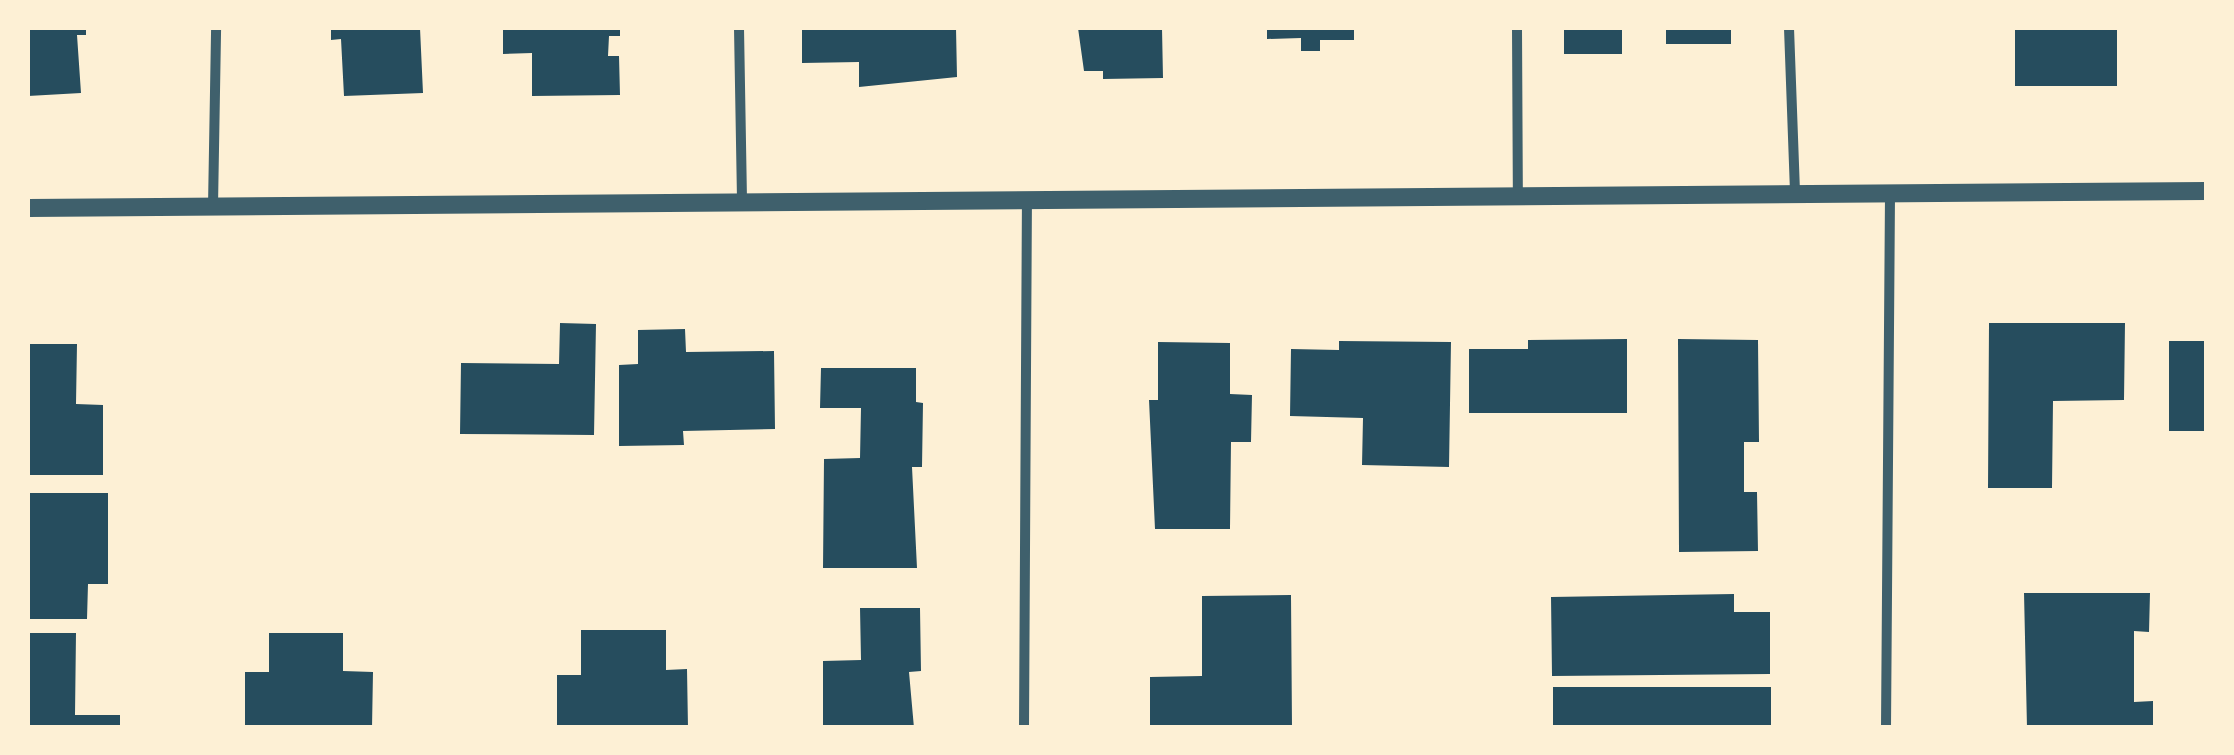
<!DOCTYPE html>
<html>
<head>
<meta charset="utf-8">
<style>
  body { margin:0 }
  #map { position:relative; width:2234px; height:755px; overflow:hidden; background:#fdf0d5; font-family:Barlow,sans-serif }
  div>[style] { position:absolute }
  .building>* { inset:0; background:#264d5e; transform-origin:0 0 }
  .minor>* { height:10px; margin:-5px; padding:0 5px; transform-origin:5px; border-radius:5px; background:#3f606c }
  .tertiary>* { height:18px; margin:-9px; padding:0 9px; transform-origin:9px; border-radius:9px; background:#3f606c }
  span { translate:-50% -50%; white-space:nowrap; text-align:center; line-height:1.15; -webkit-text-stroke:10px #fdf0d5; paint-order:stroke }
  .frame { position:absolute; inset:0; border:30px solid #fdf0d5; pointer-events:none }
</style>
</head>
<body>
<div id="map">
  <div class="building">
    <i style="clip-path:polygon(28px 28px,86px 28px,86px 35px,77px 35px,81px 93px,28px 96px)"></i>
    <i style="clip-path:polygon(331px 28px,420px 28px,423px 93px,344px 96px,341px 39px,331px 40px)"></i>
    <i style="clip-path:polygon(503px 28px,620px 28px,620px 36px,609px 36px,608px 56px,619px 56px,620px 95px,532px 96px,532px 53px,503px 54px)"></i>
    <i style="clip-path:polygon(802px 28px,956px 28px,957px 77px,859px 87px,859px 62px,802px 63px)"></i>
    <i style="clip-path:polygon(1078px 28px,1162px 28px,1163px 78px,1103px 79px,1103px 71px,1084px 71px)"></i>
    <i style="clip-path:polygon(1267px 28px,1354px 28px,1354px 40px,1320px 40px,1320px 51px,1301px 51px,1301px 38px,1267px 39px)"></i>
    <i style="left:1564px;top:28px;width:58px;height:26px"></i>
    <i style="left:1666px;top:28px;width:65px;height:16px"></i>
    <i style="left:2015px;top:28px;width:102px;height:58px"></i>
    <i style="clip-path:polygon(560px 323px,596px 324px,594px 435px,460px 434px,461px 363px,559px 364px)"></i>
    <i style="clip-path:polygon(1989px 323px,2125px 323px,2124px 400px,2053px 401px,2052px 488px,1988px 488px)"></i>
    <i style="clip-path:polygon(685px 329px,686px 352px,774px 351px,775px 429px,683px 431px,684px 445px,619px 446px,619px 365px,638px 364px,638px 330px)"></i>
    <i style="clip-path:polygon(1627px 339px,1627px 413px,1469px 413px,1469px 349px,1528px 349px,1528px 340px)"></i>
    <i style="clip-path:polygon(1678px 339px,1758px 340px,1759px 442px,1744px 442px,1744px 492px,1757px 492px,1758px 551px,1679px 552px)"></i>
    <i style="clip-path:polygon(1339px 341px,1451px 342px,1449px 467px,1362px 465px,1363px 418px,1290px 416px,1291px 349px,1339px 350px)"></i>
    <i style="left:2169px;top:341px;width:37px;height:90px"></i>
    <i style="clip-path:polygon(1158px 342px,1230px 343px,1230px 394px,1252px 395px,1251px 442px,1231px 442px,1230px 529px,1155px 529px,1149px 400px,1158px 400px)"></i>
    <i style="clip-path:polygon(28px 344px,77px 344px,76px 404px,103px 405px,103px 475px,28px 475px)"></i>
    <i style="clip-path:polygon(821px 368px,916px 368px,916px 402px,923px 403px,922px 467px,912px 467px,917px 568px,823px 568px,824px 459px,860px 458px,861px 408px,820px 408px)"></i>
    <i style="clip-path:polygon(28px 493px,108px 493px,108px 584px,88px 584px,87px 619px,28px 619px)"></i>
    <i style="clip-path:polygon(2024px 593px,2150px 593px,2149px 632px,2134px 631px,2134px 702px,2153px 701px,2153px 728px,2027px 728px)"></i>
    <i style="clip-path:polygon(1734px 594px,1734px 612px,1770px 612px,1770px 674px,1552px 676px,1551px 597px)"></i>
    <i style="clip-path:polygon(1291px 595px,1292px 728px,1150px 728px,1150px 677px,1202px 676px,1202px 596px)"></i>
    <i style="clip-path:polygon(860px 608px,920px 608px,921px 671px,909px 672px,914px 728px,823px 728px,823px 661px,861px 660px)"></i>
    <i style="clip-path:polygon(581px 630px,666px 630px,666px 670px,687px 669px,688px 728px,557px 728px,557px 675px,581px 675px)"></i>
    <i style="clip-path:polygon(28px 633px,76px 633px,75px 715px,120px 715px,120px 728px,28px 728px)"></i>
    <i style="clip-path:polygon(269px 633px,343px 633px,343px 671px,373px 672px,372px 728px,245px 728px,245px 672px,269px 672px)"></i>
    <i style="left:1771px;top:687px;width:41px;height:218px;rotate:90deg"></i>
  </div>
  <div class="minor">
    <i style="left:739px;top:28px;width:172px;rotate:89deg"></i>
    <i style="left:1517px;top:28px;width:169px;rotate:89.7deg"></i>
    <i style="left:1789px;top:28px;width:167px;rotate:87.9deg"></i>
    <i style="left:213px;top:206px;width:178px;rotate:-89deg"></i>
    <i style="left:1024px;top:728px;width:529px;rotate:-89.68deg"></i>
    <i style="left:1886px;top:728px;width:534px;rotate:-89.57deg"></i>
  </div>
  <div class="tertiary">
    <i style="left:28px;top:208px;width:2178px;rotate:-0.45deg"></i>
  </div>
  <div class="frame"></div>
</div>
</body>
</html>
